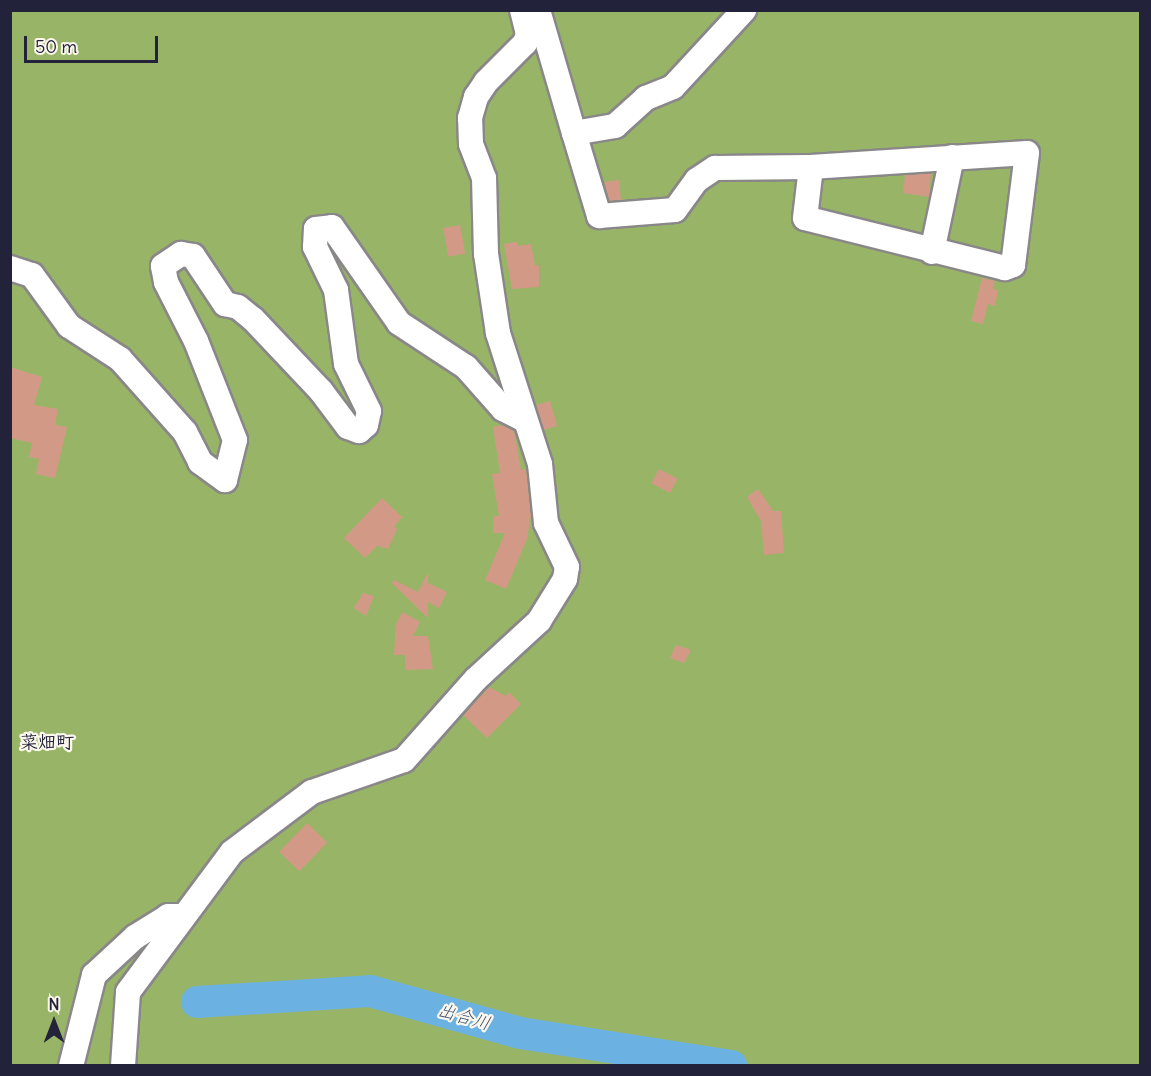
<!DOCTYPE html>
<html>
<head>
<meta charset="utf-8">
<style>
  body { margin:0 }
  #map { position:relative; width:1151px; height:1076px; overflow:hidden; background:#f1ecd6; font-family:Delius,"Klee One",sans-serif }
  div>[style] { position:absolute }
  .forest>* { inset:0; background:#98b567; transform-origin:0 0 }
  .river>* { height:32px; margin:-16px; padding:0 16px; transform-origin:16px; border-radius:16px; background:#6bb2e2 }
  .building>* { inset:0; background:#d29a86; transform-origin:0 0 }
  .roads { filter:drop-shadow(2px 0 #8a8788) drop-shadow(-2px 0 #8a8788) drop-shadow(0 2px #8a8788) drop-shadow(0 -2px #8a8788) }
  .minor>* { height:24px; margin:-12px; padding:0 12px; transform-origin:12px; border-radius:12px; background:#fff }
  span { translate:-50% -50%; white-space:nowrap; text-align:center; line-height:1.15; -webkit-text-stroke:4.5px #fbf7ec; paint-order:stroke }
  .neighbourhood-label { font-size:18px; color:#22223b; font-weight:700 }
  .water-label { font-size:18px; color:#3c5475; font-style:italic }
  .frame { position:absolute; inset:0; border:12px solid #22223b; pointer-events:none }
  .north { position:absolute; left:24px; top:992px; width:60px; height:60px; -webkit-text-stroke:4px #fbf7ec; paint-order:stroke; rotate:0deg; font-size:16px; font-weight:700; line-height:24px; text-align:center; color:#22223b }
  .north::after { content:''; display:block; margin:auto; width:21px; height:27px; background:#22223b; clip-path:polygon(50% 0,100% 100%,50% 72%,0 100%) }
  .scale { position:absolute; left:24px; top:36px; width:134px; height:27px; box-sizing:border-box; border:3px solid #22223b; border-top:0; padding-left:8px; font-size:18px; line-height:21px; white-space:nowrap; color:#22223b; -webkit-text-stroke:4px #fbf7ec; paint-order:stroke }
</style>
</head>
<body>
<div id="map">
  <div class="forest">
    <i style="left:11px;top:11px;width:1129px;height:1054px"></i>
  </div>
  <div class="river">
    <i style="left:197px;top:1002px;width:173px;rotate:-3.6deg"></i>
    <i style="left:370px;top:991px;width:156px;rotate:15.6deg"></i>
    <i style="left:520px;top:1033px;width:214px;rotate:8.9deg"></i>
  </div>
  <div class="building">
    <i style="clip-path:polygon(931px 173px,929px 197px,903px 193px,905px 175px)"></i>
    <i style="clip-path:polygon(619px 180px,621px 200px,609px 201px,604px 182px)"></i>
    <i style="left:460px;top:225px;width:29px;height:17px;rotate:80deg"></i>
    <i style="clip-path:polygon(517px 242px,518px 246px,531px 244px,535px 266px,539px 265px,539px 287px,512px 289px,504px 244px)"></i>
    <i style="clip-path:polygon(982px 278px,995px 281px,993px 289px,998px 290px,995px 306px,988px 304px,983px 324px,971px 321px)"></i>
    <i style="clip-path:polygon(10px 367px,42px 377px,34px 405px,58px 409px,55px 425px,67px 427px,55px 478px,36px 474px,39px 459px,29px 457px,32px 443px,10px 438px)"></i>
    <i style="left:550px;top:401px;width:26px;height:15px;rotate:74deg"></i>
    <i style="clip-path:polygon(504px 425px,514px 431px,521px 470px,526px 469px,531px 515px,527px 539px,506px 589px,485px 580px,505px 533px,493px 533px,494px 516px,499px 516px,492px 474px,500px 473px,493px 427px)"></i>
    <i style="left:659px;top:469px;width:21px;height:16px;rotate:28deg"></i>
    <i style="clip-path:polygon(758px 489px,773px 511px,781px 511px,784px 553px,764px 555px,761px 521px,747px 497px)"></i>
    <i style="clip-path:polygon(382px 498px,402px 517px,394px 527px,397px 529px,388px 549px,377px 546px,365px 558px,344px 538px)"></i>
    <i style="clip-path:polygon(428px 572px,428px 583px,447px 592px,439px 608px,428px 602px,428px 618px,392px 583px,394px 580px,418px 592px)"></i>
    <i style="clip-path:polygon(363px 593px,374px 596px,366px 616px,354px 608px)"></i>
    <i style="clip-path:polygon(402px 612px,420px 622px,413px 636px,428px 636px,433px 669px,405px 670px,405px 655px,394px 655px,396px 624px)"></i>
    <i style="clip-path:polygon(676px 645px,691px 650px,684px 663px,670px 658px)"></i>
    <i style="clip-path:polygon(489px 687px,506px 696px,509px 692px,521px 704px,487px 738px,463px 715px)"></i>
    <i style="left:307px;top:823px;width:28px;height:40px;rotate:44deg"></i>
  </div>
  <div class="roads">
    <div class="minor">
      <i style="left:538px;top:10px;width:128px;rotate:73.7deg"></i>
      <i style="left:574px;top:133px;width:42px;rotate:-9.7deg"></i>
      <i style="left:615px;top:126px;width:42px;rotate:-42.1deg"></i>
      <i style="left:646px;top:98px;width:29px;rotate:-22deg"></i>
      <i style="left:673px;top:87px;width:105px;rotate:-47.3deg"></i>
      <i style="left:574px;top:133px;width:87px;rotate:73.2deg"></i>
      <i style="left:599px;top:216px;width:76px;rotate:-4.5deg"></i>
      <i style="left:675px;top:210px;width:37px;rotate:-54deg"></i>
      <i style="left:697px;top:180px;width:22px;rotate:-34deg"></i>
      <i style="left:715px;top:168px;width:96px;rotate:-0.6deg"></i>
      <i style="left:811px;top:167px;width:216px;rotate:-3.7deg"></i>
      <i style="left:1027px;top:153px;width:113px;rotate:97.1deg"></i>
      <i style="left:1013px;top:265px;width:9px;rotate:159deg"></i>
      <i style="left:1005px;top:268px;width:206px;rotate:-166deg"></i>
      <i style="left:805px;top:218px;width:51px;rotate:-83.3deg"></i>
      <i style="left:932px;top:252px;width:97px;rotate:-78.1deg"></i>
      <i style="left:10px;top:268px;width:23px;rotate:18deg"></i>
      <i style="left:32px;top:275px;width:63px;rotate:54deg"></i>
      <i style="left:69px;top:326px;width:61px;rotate:32.9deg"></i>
      <i style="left:120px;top:359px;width:98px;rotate:48.3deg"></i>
      <i style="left:185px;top:432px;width:34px;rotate:63deg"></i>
      <i style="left:200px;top:462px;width:31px;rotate:36deg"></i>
      <i style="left:225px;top:480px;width:41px;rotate:-76deg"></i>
      <i style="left:235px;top:440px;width:106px;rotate:-111.5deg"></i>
      <i style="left:196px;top:341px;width:66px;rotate:-117deg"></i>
      <i style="left:166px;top:282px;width:16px;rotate:-101deg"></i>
      <i style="left:163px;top:266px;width:22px;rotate:-34deg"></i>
      <i style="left:181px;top:254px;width:12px;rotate:9deg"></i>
      <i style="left:193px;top:256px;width:58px;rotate:56.3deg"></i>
      <i style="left:225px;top:304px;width:13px;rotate:13deg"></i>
      <i style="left:238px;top:307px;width:19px;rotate:39deg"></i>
      <i style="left:253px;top:319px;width:99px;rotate:46.6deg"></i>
      <i style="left:321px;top:391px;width:45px;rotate:53.1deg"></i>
      <i style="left:348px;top:427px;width:12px;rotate:20deg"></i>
      <i style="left:359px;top:431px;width:9px;rotate:-41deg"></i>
      <i style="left:366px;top:425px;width:14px;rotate:-78deg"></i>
      <i style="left:369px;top:411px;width:52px;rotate:-116.1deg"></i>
      <i style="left:346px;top:364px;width:75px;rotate:-97.7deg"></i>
      <i style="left:336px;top:290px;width:48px;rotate:-116deg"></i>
      <i style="left:315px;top:247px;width:18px;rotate:-87deg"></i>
      <i style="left:316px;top:229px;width:16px;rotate:-7deg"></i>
      <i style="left:332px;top:227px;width:117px;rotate:55.1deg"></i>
      <i style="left:399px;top:323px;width:80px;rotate:33.3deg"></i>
      <i style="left:466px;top:367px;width:56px;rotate:48.6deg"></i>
      <i style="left:503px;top:409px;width:25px;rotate:27deg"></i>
      <i style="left:71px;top:1066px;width:94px;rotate:-75.8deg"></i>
      <i style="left:94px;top:975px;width:56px;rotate:-42.8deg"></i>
      <i style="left:135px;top:937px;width:39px;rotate:-32deg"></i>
      <i style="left:168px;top:916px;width:15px"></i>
      <i style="left:123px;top:1066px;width:74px;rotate:-86.1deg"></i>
      <i style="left:128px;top:992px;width:174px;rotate:-53.4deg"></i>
      <i style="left:232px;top:852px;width:100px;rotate:-36.9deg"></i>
      <i style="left:312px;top:792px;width:97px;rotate:-19.2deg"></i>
      <i style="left:404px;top:760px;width:108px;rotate:-48.4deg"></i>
      <i style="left:476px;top:679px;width:86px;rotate:-42.6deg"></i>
      <i style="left:539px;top:621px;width:49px;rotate:-58.2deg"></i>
      <i style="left:565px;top:579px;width:12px;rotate:-81deg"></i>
      <i style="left:567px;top:567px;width:49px;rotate:-115.5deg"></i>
      <i style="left:546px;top:523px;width:59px;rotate:-95.8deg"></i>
      <i style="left:540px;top:464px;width:138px;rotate:-107.8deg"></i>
      <i style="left:498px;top:333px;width:80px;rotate:-98.6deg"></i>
      <i style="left:486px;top:254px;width:76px;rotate:-91.5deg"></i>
      <i style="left:484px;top:178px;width:36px;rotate:-111deg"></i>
      <i style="left:471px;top:144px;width:26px;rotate:-92deg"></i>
      <i style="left:470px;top:118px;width:22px;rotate:-74deg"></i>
      <i style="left:476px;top:97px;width:18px;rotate:-56deg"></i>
      <i style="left:486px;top:82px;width:55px;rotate:-45deg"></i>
      <i style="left:525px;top:43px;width:9px;rotate:-72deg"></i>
      <i style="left:528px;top:34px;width:25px;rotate:-104deg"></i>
    </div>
  </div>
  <div class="neighbourhood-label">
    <span style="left:47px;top:742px">菜畑町</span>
  </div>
  <div class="water-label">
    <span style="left:464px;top:1017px;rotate:16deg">出合川</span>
  </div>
  <div class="frame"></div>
  <div class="north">N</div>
  <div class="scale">50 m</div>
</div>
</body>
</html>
